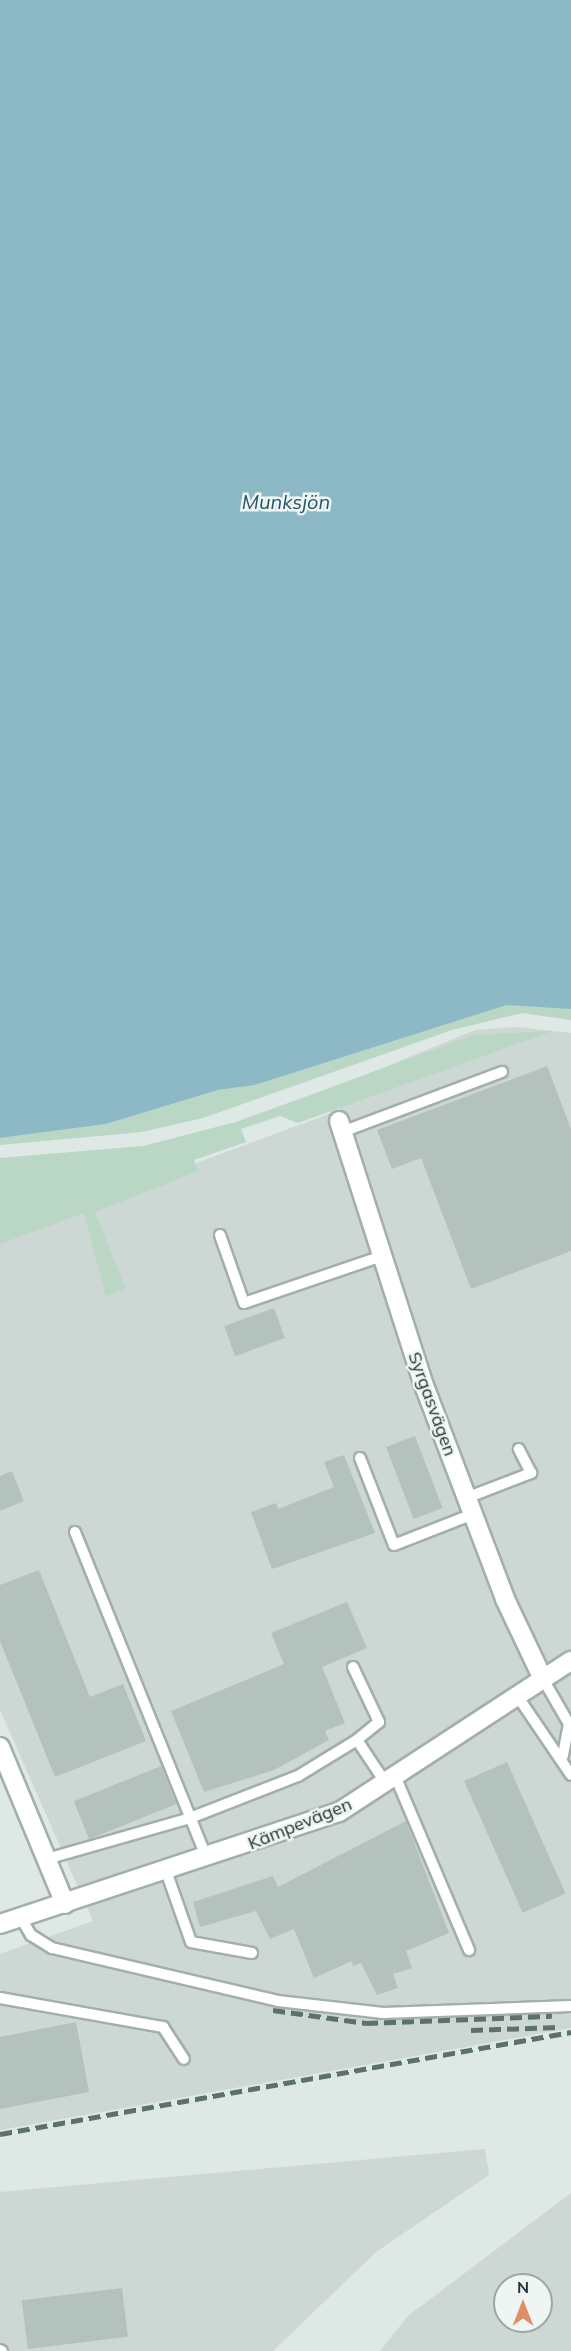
<!DOCTYPE html>
<html>
<head>
<meta charset="utf-8">
<style>
  body { margin:0 }
  #map { position:relative; width:571px; height:2351px; overflow:hidden; background:#dee8e4; font-family:Mulish,sans-serif }
  div>[style] { position:absolute }
  .built>* { inset:0; background:#cdd7d3 }
  .green>* { inset:0; background:#bad6c4 }
  .water>* { inset:0; background:#8db8c6 }
  .building>* { inset:0; background:#b4c2bd; transform-origin:0 0 }
  .roads { filter:drop-shadow(2px 0 #a2afab) drop-shadow(-2px 0 #a2afab) drop-shadow(0 2px #a2afab) drop-shadow(0 -2px #a2afab) }
  .lane>* { height:10px; margin:-5px; padding:0 5px; transform-origin:5px; border-radius:5px; background:#fff }
  .street>* { height:18px; margin:-9px; padding:0 9px; transform-origin:9px; border-radius:9px; background:#fff }
  .secondary>* { height:18px; margin:-9px; padding:0 9px; transform-origin:9px; border-radius:9px; background:#fff }
  .rail>* { height:4.5px; margin-top:-2.25px; transform-origin:0; background:repeating-linear-gradient(90deg,#5c716d 0 12px,transparent 0 18px) }
  span { translate:-50% -50%; white-space:nowrap; text-align:center; line-height:1.15; -webkit-text-stroke:5px #eef5f2; paint-order:stroke }
  .street-label { font-size:18px; color:#223532 }
  .water-label { font-size:20px; color:#255768; font-style:italic }
  .north { position:absolute; left:493px; top:2273px; width:60px; height:60px; box-sizing:border-box; background:#eef5f2; border:2px solid #9ca8a5; border-radius:50%; rotate:0deg; font-size:16px; font-weight:700; line-height:24px; text-align:center; color:#223532 }
  .north::after { content:''; display:block; margin:auto; width:21px; height:27px; background:#df8e65; clip-path:polygon(50% 0,100% 100%,50% 72%,0 100%) }
</style>
</head>
<body>
<div id="map">
  <div class="built">
    <i style="clip-path:polygon(518px 1027px,571px 1033px,571px 2028px,0 2130px,0 1954px,93px 1921px,0 1710px,0 1235px,340px 1110px,331px 1089px,475px 1030px)"></i>
    <i style="clip-path:polygon(485px 2149px,489px 2175px,376px 2252px,273px 2351px,0 2351px,0 2192px)"></i>
    <i style="clip-path:polygon(evenodd,571px 2193px,571px 2351px,380px 2351px,408px 2316px,571px 2193px,505px 2285px,541px 2285px,541px 2321px,505px 2321px,505px 2285px)"></i>
  </div>
  <div class="green">
    <i style="clip-path:polygon(542px 1003px,571px 1009px,571px 1020px,522px 1013px,452px 1030px,203px 1118px,142px 1132px,0 1145px,0 1138px,106px 1124px,218px 1090px,255px 1085px,507px 1005px)"></i>
    <i style="clip-path:polygon(552px 1031px,298px 1123px,280px 1116px,241px 1129px,246px 1142px,194px 1160px,198px 1171px,95px 1212px,125px 1288px,106px 1296px,84px 1213px,0 1244px,0 1158px,143px 1146px,236px 1122px,474px 1035px)"></i>
  </div>
  <div class="water">
    <i style="clip-path:polygon(0 0,571px 0,571px 1009px,507px 1005px,255px 1085px,218px 1090px,106px 1124px,0 1138px)"></i>
  </div>
  <div class="building">
    <i style="clip-path:polygon(547px 1066px,571px 1129px,571px 1251px,471px 1289px,421px 1158px,392px 1169px,377px 1130px)"></i>
    <i style="left:274px;top:1308px;width:32px;height:53px;rotate:70deg"></i>
    <i style="left:415px;top:1436px;width:77px;height:31px;rotate:69deg"></i>
    <i style="clip-path:polygon(344px 1455px,375px 1533px,272px 1569px,251px 1512px,276px 1503px,278px 1509px,334px 1487px,324px 1462px)"></i>
    <i style="clip-path:polygon(12px 1471px,24px 1501px,0 1511px,0 1476px)"></i>
    <i style="clip-path:polygon(39px 1570px,90px 1697px,123px 1684px,146px 1741px,55px 1777px,0 1641px,0 1585px)"></i>
    <i style="clip-path:polygon(347px 1602px,367px 1648px,322px 1667px,345px 1723px,325px 1731px,329px 1740px,274px 1770px,204px 1792px,171px 1711px,284px 1664px,271px 1633px)"></i>
    <i style="left:507px;top:1762px;width:144px;height:47px;rotate:66deg"></i>
    <i style="left:161px;top:1766px;width:41px;height:94px;rotate:68deg"></i>
    <i style="clip-path:polygon(406px 1821px,449px 1933px,406px 1951px,412px 1968px,393px 1974px,398px 1988px,377px 1995px,361px 1963px,353px 1966px,352px 1961px,314px 1978px,294px 1929px,270px 1939px,256px 1911px,200px 1927px,193px 1902px,273px 1876px,278px 1887px)"></i>
    <i style="clip-path:polygon(76px 2022px,89px 2092px,0 2109px,0 2037px)"></i>
    <i style="left:122px;top:2288px;width:49px;height:101px;rotate:83deg"></i>
  </div>
  <div class="roads">
    <div class="lane">
      <i style="left:342px;top:1132px;width:171px;rotate:-20.6deg"></i>
      <i style="left:220px;top:1235px;width:72px;rotate:70.6deg"></i>
      <i style="left:244px;top:1303px;width:146px;rotate:-18.8deg"></i>
      <i style="left:360px;top:1458px;width:93px;rotate:68.7deg"></i>
      <i style="left:394px;top:1545px;width:85px;rotate:-21.4deg"></i>
      <i style="left:466px;top:1498px;width:70px;rotate:-21deg"></i>
      <i style="left:531px;top:1473px;width:27px;rotate:-117deg"></i>
      <i style="left:75px;top:1532px;width:353px;rotate:68deg"></i>
      <i style="left:353px;top:1667px;width:61px;rotate:64.7deg"></i>
      <i style="left:379px;top:1722px;width:28px;rotate:141deg"></i>
      <i style="left:543px;top:1679px;width:52px;rotate:60deg"></i>
      <i style="left:569px;top:1724px;width:33px;rotate:101deg"></i>
      <i style="left:518px;top:1697px;width:94px;rotate:55.8deg"></i>
      <i style="left:396px;top:1778px;width:187px;rotate:67deg"></i>
      <i style="left:50px;top:1858px;width:146px;rotate:-15.9deg"></i>
      <i style="left:190px;top:1818px;width:116px;rotate:-21.3deg"></i>
      <i style="left:298px;top:1776px;width:69px;rotate:-31.4deg"></i>
      <i style="left:357px;top:1740px;width:54px;rotate:56.3deg"></i>
      <i style="left:166px;top:1871px;width:75px;rotate:70.6deg"></i>
      <i style="left:191px;top:1942px;width:62px;rotate:10.2deg"></i>
      <i style="left:21px;top:1918px;width:20px;rotate:60deg"></i>
      <i style="left:31px;top:1935px;width:25px;rotate:32deg"></i>
      <i style="left:52px;top:1948px;width:232px;rotate:13.2deg"></i>
      <i style="left:278px;top:2001px;width:106px;rotate:6.5deg"></i>
      <i style="left:383px;top:2013px;width:188px;rotate:-2.1deg"></i>
      <i style="left:0;top:1998px;width:166px;rotate:10.1deg"></i>
      <i style="left:163px;top:2027px;width:38px;rotate:57deg"></i>
      <i style="left:0;top:2350px;width:2px;rotate:27deg"></i>
    </div>
    <div class="street">
      <i style="left:339px;top:1121px;width:272px;rotate:72.2deg"></i>
      <i style="left:422px;top:1380px;width:234px;rotate:69.2deg"></i>
      <i style="left:505px;top:1599px;width:89px;rotate:64.6deg"></i>
      <i style="left:0;top:1747px;width:170px;rotate:67.5deg"></i>
    </div>
    <div class="secondary">
      <i style="left:0;top:1924px;width:357px;rotate:-18.3deg"></i>
      <i style="left:339px;top:1812px;width:277px;rotate:-33.1deg"></i>
    </div>
  </div>
  <div class="rail">
    <i style="left:273px;top:2010px;width:94px;rotate:8deg"></i>
    <i style="left:366px;top:2023px;width:186px;rotate:-2.2deg"></i>
    <i style="left:471px;top:2030px;width:87px;rotate:-2deg"></i>
    <i style="left:0;top:2134px;width:580px;rotate:-10.13deg"></i>
  </div>
  <div class="street-label">
    <span style="left:432px;top:1404px;rotate:70deg">Syrgasvägen</span>
    <span style="left:300px;top:1824px;rotate:-22deg">Kämpevägen</span>
  </div>
  <div class="water-label">
    <span style="left:286px;top:501px">Munksjön</span>
  </div>
  <div class="north">N</div>
</div>
</body>
</html>
